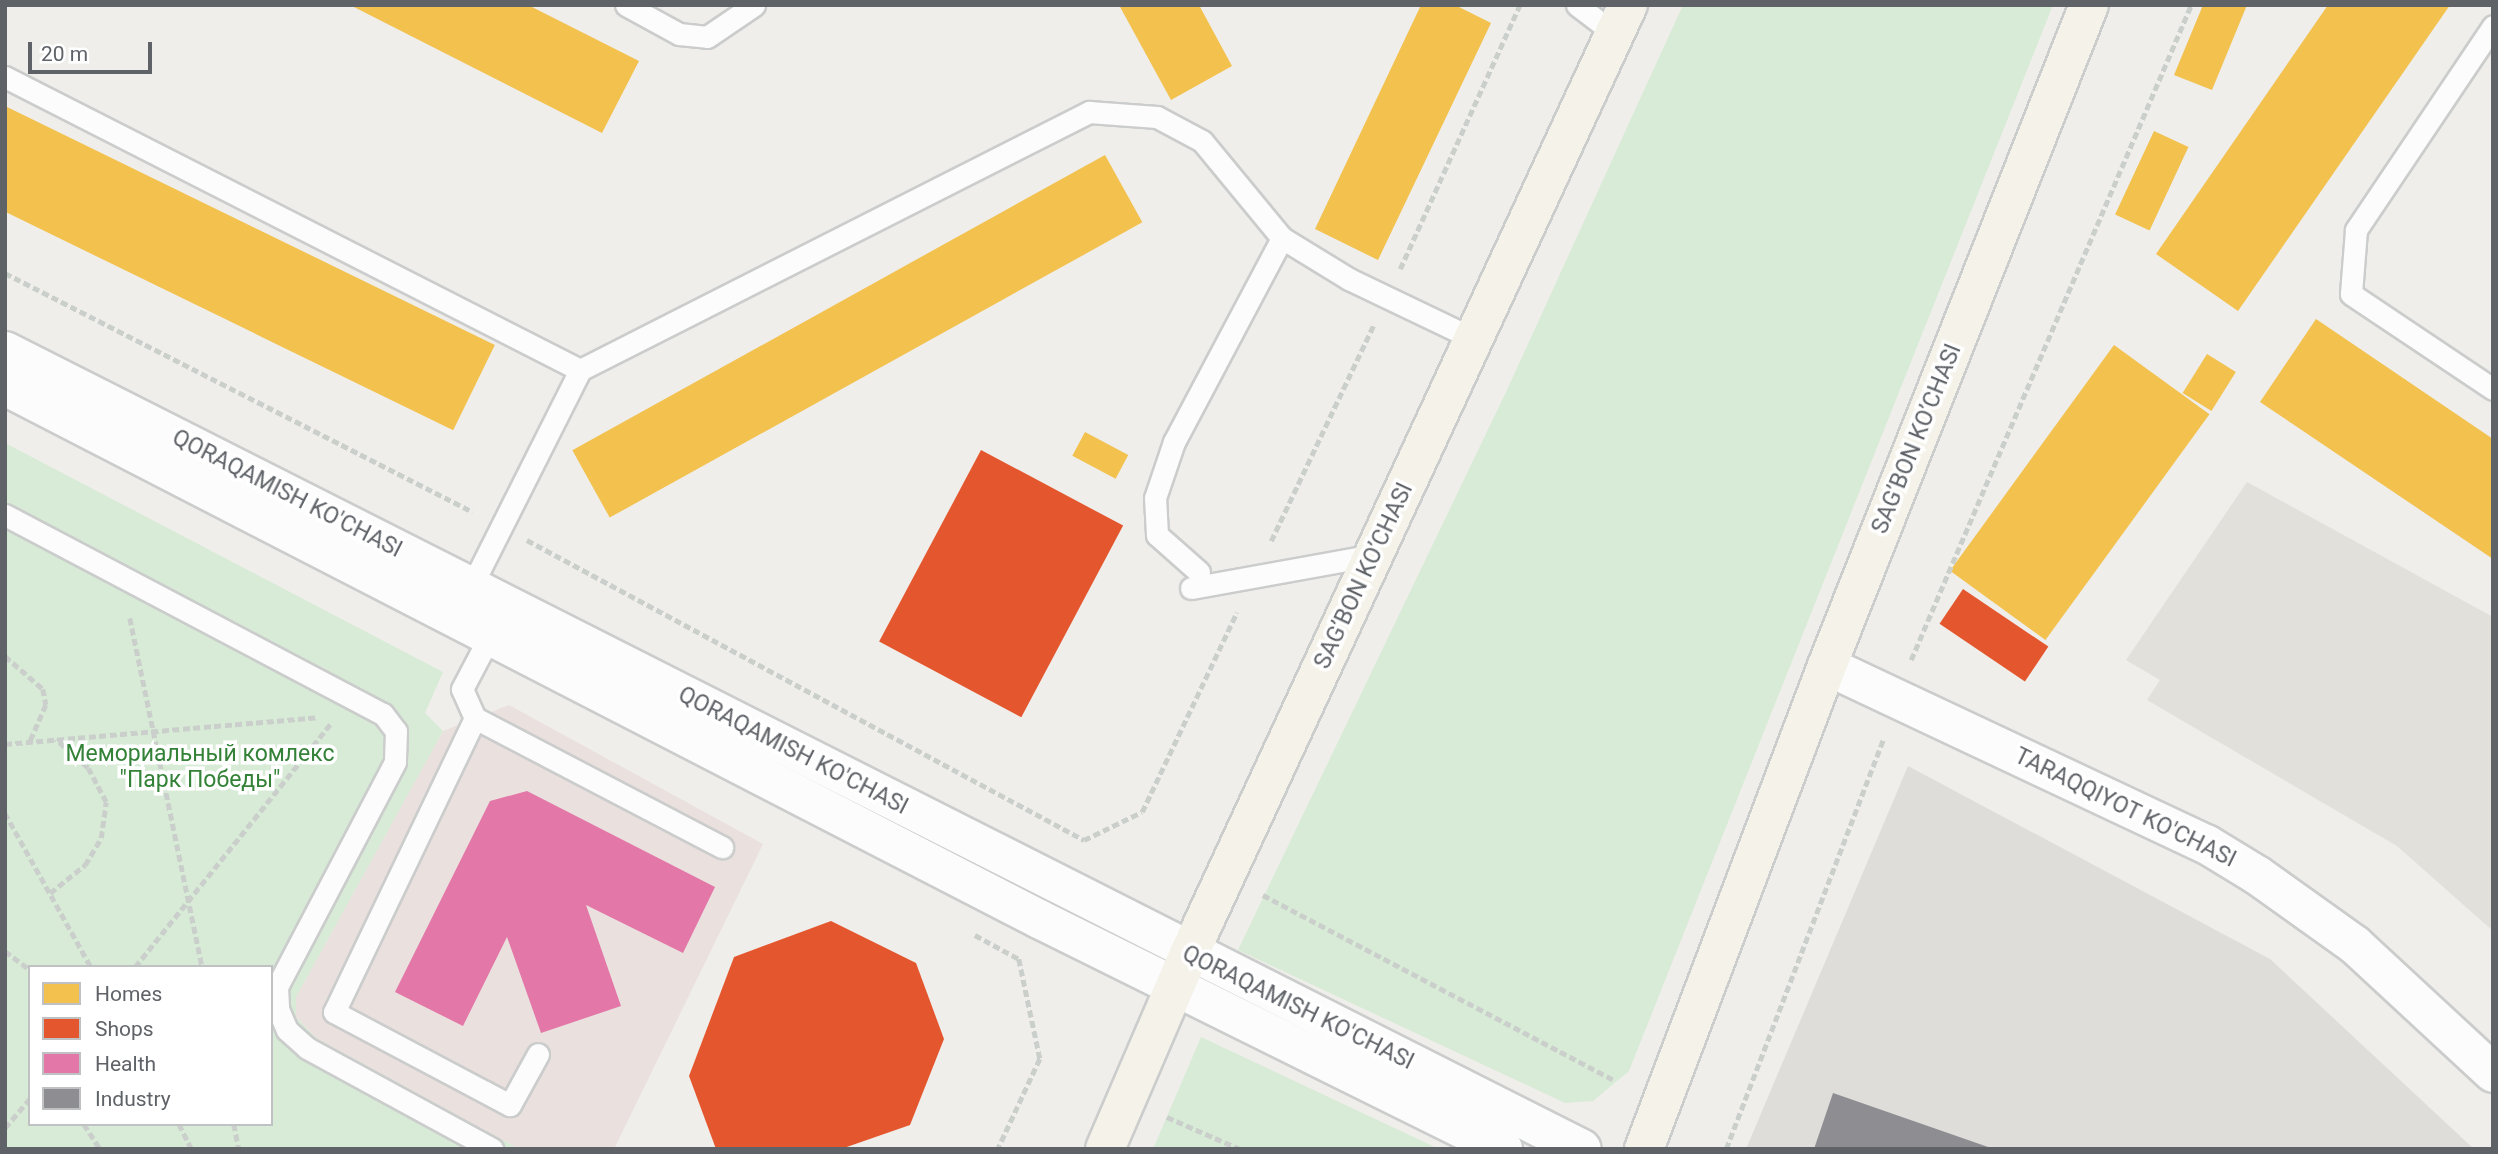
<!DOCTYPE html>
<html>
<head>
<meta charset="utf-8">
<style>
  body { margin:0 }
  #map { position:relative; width:2498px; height:1154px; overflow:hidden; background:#efeeea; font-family:Roboto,sans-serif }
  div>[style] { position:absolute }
  .industrial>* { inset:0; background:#dfddda }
  .education>* { inset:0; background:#e2e0da }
  .medical>* { inset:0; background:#eae0de }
  .green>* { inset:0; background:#d8ebd6 }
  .homes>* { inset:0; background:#f2c14e; transform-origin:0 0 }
  .shops>* { inset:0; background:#e4572e; transform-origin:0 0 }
  .health>* { inset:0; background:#e377a8 }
  .industry>* { inset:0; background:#8d8d92 }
  .path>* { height:4.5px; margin-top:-2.25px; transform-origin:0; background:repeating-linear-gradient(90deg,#cacfcc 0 7px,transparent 0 10.5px) }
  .roads { filter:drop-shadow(2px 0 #cbcccc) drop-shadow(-2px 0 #cbcccc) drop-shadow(0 2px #cbcccc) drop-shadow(0 -2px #cbcccc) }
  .lane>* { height:21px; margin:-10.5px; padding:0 10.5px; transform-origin:10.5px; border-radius:10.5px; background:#fdfcfc }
  .street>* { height:38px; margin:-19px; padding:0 19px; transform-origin:19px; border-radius:19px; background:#fdfcfc }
  .secondary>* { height:38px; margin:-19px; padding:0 19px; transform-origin:19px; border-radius:19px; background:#fdfcfc }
  .primary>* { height:38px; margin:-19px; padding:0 19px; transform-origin:19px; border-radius:19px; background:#f4f2e9 }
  span { translate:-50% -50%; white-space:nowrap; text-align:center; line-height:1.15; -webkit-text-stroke:7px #fff; paint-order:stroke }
  .street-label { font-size:23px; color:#5f6368 }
  .park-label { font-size:23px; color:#348238 }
  .frame { position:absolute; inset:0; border:7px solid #5f6368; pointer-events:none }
  .legend { position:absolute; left:28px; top:965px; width:245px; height:161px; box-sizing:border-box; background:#fff; border:2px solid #bfc1c3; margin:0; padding:9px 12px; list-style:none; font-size:21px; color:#5f6368 }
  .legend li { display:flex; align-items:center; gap:14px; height:35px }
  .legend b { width:35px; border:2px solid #bfc1c3 }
  .scale { position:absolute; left:28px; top:42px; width:124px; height:32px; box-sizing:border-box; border:4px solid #5f6368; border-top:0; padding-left:9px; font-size:21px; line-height:24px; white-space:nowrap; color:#5f6368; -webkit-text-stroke:5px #fff; paint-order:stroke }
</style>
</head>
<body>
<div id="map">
  <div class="industrial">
    <i style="clip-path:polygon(1908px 766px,2270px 959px,2474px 1149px,1746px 1149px)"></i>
  </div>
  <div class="education">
    <i style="clip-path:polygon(2247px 482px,2493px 617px,2493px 931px,2397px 846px,2147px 700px,2160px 680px,2126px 660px)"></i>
  </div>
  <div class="medical">
    <i style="clip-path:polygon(509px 705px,763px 844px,614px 1149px,519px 1149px,316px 1038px,296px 1017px,296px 997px,443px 731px)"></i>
  </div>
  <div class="green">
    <i style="clip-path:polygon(1683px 5px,2053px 5px,1629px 1071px,1593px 1101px,1565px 1103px,1238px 950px,1506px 392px)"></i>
    <i style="clip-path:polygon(evenodd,5px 443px,443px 672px,425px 713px,443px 731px,296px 997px,296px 1017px,316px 1038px,519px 1149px,5px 1149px,5px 443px,30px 967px,271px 967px,271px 1124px,30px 1124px,30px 967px)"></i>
    <i style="clip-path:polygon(1201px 1037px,1439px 1149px,1153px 1149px)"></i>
  </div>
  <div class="homes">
    <i style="clip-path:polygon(350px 5px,528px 5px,639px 61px,602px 133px)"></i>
    <i style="clip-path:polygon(1119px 5px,1199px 5px,1232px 66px,1171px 100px)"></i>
    <i style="clip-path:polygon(1421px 5px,1455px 5px,1491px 23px,1378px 260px,1315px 229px)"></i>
    <i style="clip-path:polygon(2203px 5px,2247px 5px,2212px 90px,2174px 75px)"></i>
    <i style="clip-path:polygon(2328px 5px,2450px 5px,2238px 311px,2156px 254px)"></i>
    <i style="left:5px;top:106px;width:545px;height:95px;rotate:26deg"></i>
    <i style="left:2154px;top:131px;width:38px;height:92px;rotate:25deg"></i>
    <i style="left:1105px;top:155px;width:77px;height:609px;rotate:61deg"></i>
    <i style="clip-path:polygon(2316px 319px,2493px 439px,2493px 559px,2260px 402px)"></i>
    <i style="left:2114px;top:345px;width:118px;height:279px;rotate:36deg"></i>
    <i style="left:2207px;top:354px;width:34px;height:46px;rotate:32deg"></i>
    <i style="left:1085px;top:432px;width:49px;height:27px;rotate:28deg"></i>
  </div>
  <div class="shops">
    <i style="left:981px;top:450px;width:161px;height:217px;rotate:28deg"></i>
    <i style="left:1963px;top:589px;width:103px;height:42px;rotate:34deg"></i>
    <i style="clip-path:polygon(831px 921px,916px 963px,944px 1039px,910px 1125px,841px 1149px,716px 1149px,689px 1076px,734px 957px)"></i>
  </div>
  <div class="health">
    <i style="clip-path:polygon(527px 791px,715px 887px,683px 953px,586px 905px,621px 1006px,541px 1033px,507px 937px,463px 1026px,395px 992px,490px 801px)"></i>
  </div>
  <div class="industry">
    <i style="clip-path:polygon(1833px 1093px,1991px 1148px,1991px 1149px,1814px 1149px)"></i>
  </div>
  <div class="path">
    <i style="left:1400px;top:269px;width:290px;rotate:-65.6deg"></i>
    <i style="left:5px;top:273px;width:525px;rotate:27.05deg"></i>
    <i style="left:527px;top:540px;width:633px;rotate:28.31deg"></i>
    <i style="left:1084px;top:840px;width:64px;rotate:-25.8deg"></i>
    <i style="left:1142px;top:812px;width:221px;rotate:-64.6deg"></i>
    <i style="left:1271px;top:541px;width:240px;rotate:-64.6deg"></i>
    <i style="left:130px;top:618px;width:356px;rotate:78.3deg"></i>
    <i style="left:5px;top:656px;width:50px;rotate:41deg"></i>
    <i style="left:43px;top:689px;width:16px;rotate:79deg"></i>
    <i style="left:46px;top:705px;width:40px;rotate:113.4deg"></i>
    <i style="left:1911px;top:660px;width:712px;rotate:-66.85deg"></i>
    <i style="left:5px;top:744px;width:314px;rotate:-4.9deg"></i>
    <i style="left:5px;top:813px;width:176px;rotate:60.8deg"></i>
    <i style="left:50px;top:893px;width:45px;rotate:-38.7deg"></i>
    <i style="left:85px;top:865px;width:31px;rotate:-59deg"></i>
    <i style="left:101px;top:838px;width:36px;rotate:-82deg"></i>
    <i style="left:106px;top:802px;width:38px;rotate:-118deg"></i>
    <i style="left:88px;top:768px;width:43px;rotate:-138.8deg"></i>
    <i style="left:1263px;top:895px;width:397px;rotate:27.8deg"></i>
    <i style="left:975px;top:935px;width:50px;rotate:28.6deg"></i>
    <i style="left:1019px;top:959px;width:102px;rotate:78.1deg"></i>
    <i style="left:1040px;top:1059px;width:99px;rotate:115deg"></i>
    <i style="left:5px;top:951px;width:31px;rotate:37deg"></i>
    <i style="left:135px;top:967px;width:314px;rotate:-51.2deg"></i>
    <i style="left:1167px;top:1117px;width:80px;rotate:23.7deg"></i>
    <i style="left:84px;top:1124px;width:30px;rotate:57deg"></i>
    <i style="left:179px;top:1124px;width:28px;rotate:63deg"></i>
    <i style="left:234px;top:1124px;width:25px;rotate:79deg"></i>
    <i style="left:5px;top:1128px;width:39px;rotate:-50deg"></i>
    <i style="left:1726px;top:1149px;width:440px;rotate:-69deg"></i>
  </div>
  <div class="roads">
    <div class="lane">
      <i style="left:626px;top:5px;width:60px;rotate:28.7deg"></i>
      <i style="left:679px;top:34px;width:28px;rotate:6deg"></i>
      <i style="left:707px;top:37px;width:57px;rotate:-34.2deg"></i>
      <i style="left:1577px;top:5px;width:48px;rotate:37.3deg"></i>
      <i style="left:2493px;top:26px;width:246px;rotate:123.9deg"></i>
      <i style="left:2356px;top:230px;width:64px;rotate:94.5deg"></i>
      <i style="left:2351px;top:294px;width:171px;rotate:33.8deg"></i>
      <i style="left:5px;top:77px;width:645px;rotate:27deg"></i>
      <i style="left:580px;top:370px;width:571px;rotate:-26.88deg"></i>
      <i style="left:1089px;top:112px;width:68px;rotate:4.2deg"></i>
      <i style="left:1157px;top:117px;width:51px;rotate:28.1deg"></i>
      <i style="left:1202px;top:141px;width:126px;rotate:50.5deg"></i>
      <i style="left:1282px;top:238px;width:79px;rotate:31.5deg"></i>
      <i style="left:1349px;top:279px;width:139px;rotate:25.6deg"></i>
      <i style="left:5px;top:515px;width:427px;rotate:27.8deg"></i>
      <i style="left:383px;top:714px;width:21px;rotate:53deg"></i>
      <i style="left:396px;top:731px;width:31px;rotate:92deg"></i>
      <i style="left:395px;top:762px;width:254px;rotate:117.7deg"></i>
      <i style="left:277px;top:987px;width:22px;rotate:87deg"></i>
      <i style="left:278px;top:1009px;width:23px;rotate:67deg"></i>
      <i style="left:287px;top:1030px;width:27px;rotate:42deg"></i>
      <i style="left:307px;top:1048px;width:211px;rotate:28.6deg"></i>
      <i style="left:1199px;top:572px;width:56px;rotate:-138.6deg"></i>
      <i style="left:1157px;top:535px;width:37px;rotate:-93deg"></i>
      <i style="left:1155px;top:498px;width:59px;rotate:-71.3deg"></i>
      <i style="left:1174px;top:442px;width:231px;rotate:-62.1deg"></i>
      <i style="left:471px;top:587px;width:243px;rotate:-63.3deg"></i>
      <i style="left:1191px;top:588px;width:186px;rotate:-10.2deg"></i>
      <i style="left:494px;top:628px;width:69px;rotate:117.7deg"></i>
      <i style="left:462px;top:689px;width:32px;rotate:66deg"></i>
      <i style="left:475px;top:718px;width:279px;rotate:27.6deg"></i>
      <i style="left:475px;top:718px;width:326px;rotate:115.6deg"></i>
      <i style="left:334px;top:1012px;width:199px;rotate:27.9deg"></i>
      <i style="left:510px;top:1105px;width:58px;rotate:-61.2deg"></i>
    </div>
    <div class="street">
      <i style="left:1827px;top:666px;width:419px;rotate:25.2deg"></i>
      <i style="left:2206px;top:844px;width:60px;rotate:31.3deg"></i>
      <i style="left:2257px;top:875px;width:120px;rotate:35.5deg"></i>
      <i style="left:2355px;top:945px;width:188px;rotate:42.8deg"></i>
    </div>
    <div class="secondary">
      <i style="left:5px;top:351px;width:1767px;rotate:26.84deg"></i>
      <i style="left:5px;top:386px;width:1163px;rotate:27.27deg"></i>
      <i style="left:1039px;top:919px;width:518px;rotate:26.37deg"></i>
    </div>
    <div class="primary">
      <i style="left:1105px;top:1149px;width:212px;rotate:-66.7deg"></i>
      <i style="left:1189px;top:954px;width:1046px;rotate:-65.18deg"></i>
      <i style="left:1644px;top:1149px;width:517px;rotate:-69.25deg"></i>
      <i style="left:1827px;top:666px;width:711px;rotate:-68.38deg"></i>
    </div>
  </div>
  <div class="street-label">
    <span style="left:1917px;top:439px;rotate:-68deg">SAG’BON KO’CHASI</span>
    <span style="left:287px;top:494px;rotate:27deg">QORAQAMISH KO'CHASI</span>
    <span style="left:1364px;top:576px;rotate:-65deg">SAG’BON KO’CHASI</span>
    <span style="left:793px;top:751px;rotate:27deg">QORAQAMISH KO'CHASI</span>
    <span style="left:2125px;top:808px;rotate:26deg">TARAQQIYOT KO'CHASI</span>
    <span style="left:1298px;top:1008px;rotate:26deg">QORAQAMISH KO'CHASI</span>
  </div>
  <div class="park-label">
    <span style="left:200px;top:767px">Мемориальный комлекс<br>"Парк Победы"</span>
  </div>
  <div class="frame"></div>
  <ul class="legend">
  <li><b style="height:19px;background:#f2c14e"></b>Homes</li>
  <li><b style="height:19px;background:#e4572e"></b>Shops</li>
  <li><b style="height:19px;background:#e377a8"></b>Health</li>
  <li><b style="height:19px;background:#8d8d92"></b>Industry</li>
  </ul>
  <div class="scale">20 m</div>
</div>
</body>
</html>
